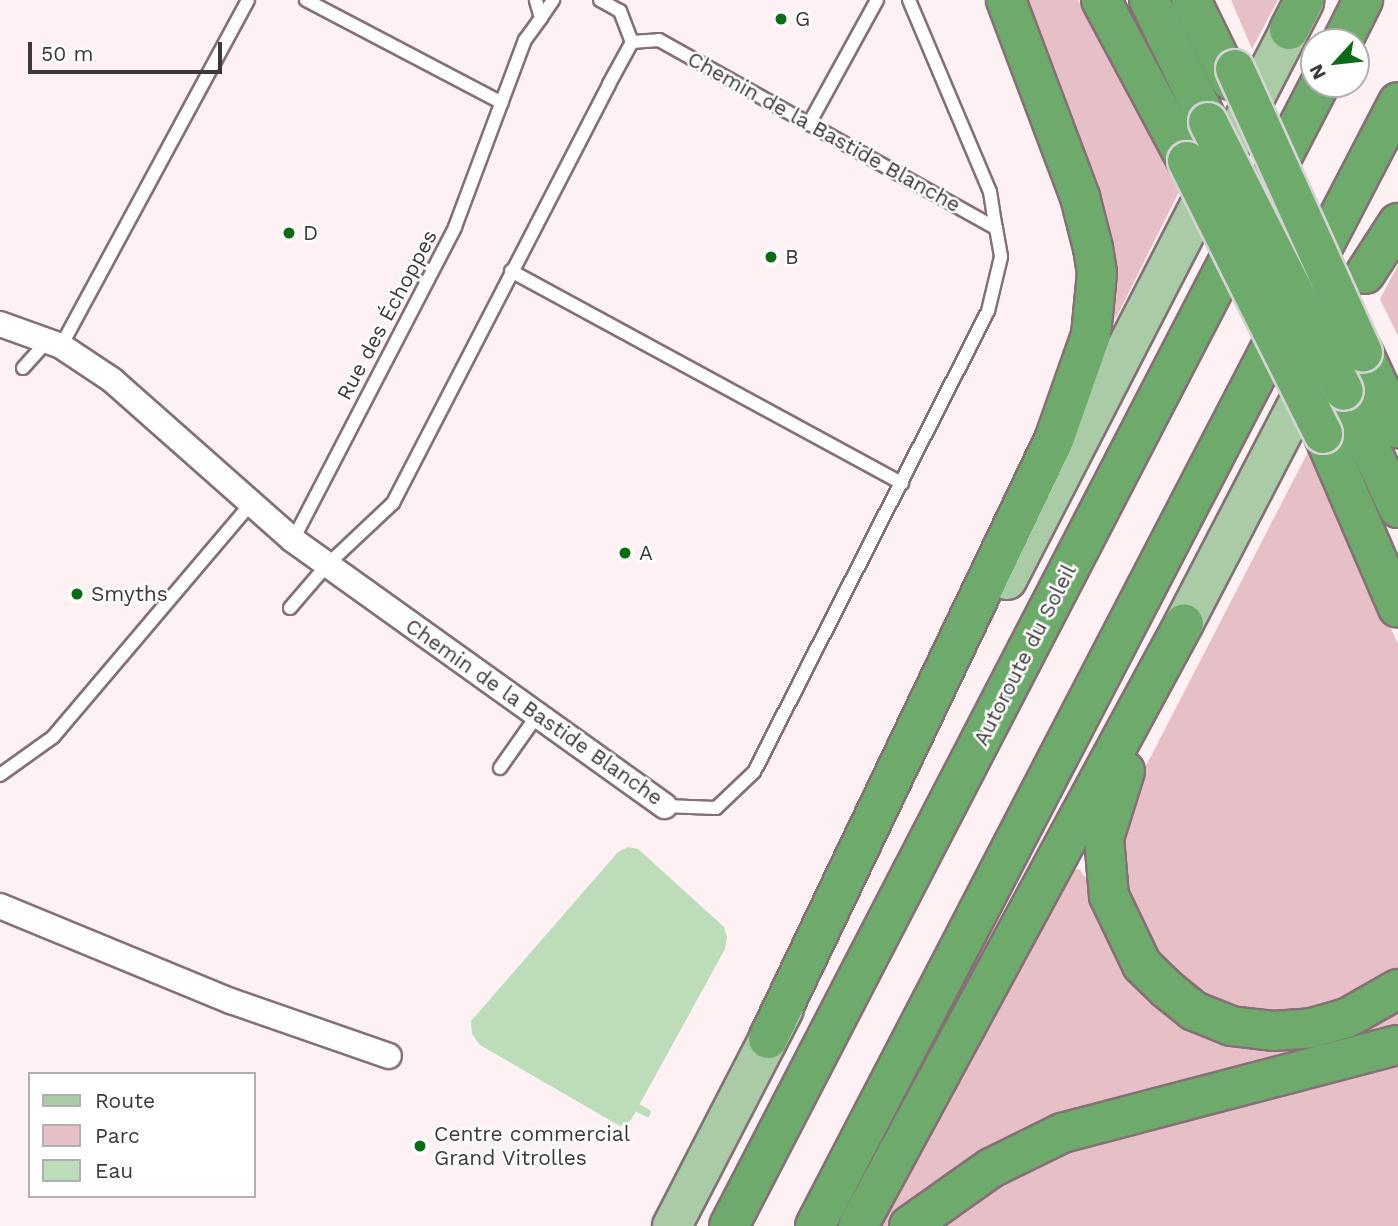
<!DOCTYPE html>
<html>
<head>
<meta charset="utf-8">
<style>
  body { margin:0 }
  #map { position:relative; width:1398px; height:1226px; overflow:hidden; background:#fef1f3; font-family:"Work Sans",sans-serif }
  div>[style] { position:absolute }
  .green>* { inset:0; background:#e7bfc7 }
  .water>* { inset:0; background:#bcdcba }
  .stream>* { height:8px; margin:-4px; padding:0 4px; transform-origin:4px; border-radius:4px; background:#bcdcba }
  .roads { filter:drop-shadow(2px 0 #847175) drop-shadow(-2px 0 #847175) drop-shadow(0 2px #847175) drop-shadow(0 -2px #847175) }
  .lane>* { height:12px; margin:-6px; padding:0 6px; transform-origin:6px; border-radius:6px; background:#fff }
  .street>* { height:24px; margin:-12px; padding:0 12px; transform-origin:12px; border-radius:12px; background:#fff }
  .primary>* { height:38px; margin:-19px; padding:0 19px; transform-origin:19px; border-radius:19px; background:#a9cca7 }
  .highway>* { height:38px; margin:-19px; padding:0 19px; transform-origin:19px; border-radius:19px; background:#6faa6d }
  .bridges { filter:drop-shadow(2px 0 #d5d3d3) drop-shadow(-2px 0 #d5d3d3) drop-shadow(0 2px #d5d3d3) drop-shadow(0 -2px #d5d3d3) }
  .highway-bridge>* { height:38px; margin:-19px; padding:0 19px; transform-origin:19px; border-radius:19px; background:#6faa6d }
  .dots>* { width:19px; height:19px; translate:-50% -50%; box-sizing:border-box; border:4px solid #fff; border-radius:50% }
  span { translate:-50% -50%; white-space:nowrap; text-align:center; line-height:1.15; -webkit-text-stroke:5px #fff; paint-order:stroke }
  .poi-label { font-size:21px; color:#3f3739 }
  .left { translate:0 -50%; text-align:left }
  .street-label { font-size:21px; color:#3f3739 }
  .legend { position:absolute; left:28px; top:1072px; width:228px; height:126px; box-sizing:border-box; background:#fff; border:2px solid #b2afb0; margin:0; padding:9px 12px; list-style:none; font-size:21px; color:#3f3739 }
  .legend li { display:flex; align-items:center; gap:14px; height:35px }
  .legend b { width:35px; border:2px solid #b2afb0 }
  .north { position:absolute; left:1300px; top:28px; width:70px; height:70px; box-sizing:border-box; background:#fff; border:2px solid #b2afb0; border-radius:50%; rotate:243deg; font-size:19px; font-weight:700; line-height:28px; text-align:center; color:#3f3739 }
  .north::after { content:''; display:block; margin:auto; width:24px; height:32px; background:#0e6b15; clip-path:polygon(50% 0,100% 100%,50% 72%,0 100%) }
  .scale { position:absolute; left:28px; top:42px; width:194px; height:32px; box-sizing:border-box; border:4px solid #3f3739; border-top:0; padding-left:9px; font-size:21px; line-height:24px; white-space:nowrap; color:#3f3739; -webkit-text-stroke:5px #fff; paint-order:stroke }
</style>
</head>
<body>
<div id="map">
  <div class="green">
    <i style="clip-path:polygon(1020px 0,1078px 0,1181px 188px,1116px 318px,1110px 321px)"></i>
    <i style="clip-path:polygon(1231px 0,1278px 0,1252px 49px)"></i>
    <i style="clip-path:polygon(1398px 265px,1398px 336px,1380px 299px)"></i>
    <i style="clip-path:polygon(1310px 448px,1398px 644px,1398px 973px,1309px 1013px,1261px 1017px,1212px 1003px,1169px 973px,1140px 935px,1123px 891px,1121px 840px,1133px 791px)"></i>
    <i style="clip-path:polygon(1079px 869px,1210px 1031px,1398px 1008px,1398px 1036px,1113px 1106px,899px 1226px,880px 1226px,1073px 870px)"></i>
    <i style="clip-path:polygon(1398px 1060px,1398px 1226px,938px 1226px,1022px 1166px,1087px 1138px)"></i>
  </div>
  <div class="water">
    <i style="clip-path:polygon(628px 847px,638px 849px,724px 927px,727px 937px,725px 949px,631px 1120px,620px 1126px,480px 1045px,472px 1034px,471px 1021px,618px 852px)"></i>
  </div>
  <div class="stream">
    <i style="left:638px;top:1108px;width:10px;rotate:29deg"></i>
  </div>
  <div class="roads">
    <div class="lane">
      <i style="left:306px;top:0;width:221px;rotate:27.7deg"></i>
      <i style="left:600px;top:0;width:23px;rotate:29deg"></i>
      <i style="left:620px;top:11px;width:33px;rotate:69deg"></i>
      <i style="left:909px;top:0;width:208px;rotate:67.1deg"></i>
      <i style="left:990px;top:192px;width:36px;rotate:81deg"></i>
      <i style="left:541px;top:18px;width:22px;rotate:-56deg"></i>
      <i style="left:810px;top:122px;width:139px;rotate:-61.2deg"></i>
      <i style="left:511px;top:271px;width:445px;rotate:28.5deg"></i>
      <i style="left:61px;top:346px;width:393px;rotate:-61.6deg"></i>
      <i style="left:23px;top:368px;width:36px;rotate:-48deg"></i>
      <i style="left:293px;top:540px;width:352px;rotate:-62.6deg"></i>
      <i style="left:455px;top:227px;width:200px;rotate:-69.5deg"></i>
      <i style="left:525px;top:40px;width:27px;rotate:-54deg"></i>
      <i style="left:541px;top:18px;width:19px;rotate:-106deg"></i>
      <i style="left:290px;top:608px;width:57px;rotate:-49.3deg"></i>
      <i style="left:327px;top:565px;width:91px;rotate:-43.2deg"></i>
      <i style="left:393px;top:503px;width:471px;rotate:-62.7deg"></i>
      <i style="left:609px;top:84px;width:48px;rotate:-61.3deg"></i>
      <i style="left:632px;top:42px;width:27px;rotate:-4deg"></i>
      <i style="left:659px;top:40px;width:386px;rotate:29.2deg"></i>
      <i style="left:996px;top:228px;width:29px;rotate:80deg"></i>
      <i style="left:1001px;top:257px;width:56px;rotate:103.5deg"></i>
      <i style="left:988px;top:311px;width:517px;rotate:116.91deg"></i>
      <i style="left:754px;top:772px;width:52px;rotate:136.5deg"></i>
      <i style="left:716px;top:808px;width:51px;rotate:-177.8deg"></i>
      <i style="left:500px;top:768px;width:62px;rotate:-54.8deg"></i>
      <i style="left:0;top:775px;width:65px;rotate:-35.6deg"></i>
      <i style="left:53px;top:737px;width:304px;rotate:-49.7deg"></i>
    </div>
    <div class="street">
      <i style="left:0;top:324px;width:65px;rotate:19.8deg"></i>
      <i style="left:61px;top:346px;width:61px;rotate:33.7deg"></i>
      <i style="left:112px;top:380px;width:242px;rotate:41.5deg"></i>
      <i style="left:293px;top:540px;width:457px;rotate:35.6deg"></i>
      <i style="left:0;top:906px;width:250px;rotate:22.4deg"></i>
      <i style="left:231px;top:1001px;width:167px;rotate:19.2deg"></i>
    </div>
    <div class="primary">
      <i style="left:1007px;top:580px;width:650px;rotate:-62.8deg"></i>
      <i style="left:1184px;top:623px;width:287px;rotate:-62.6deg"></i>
      <i style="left:672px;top:1226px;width:244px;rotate:-62.7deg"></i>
    </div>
    <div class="highway">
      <i style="left:1101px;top:0;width:183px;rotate:61.9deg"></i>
      <i style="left:1149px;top:0;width:136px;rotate:64.2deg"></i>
      <i style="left:1191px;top:0;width:89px;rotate:64deg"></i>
      <i style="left:1289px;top:30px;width:34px;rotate:-63deg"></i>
      <i style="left:1342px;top:42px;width:47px;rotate:-63.4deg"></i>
      <i style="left:1365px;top:274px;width:61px;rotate:-57.1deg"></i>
      <i style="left:1363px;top:352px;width:84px;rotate:65.3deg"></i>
      <i style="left:1344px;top:391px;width:129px;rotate:65.2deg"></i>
      <i style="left:1323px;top:434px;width:189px;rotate:66.7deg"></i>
      <i style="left:1125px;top:771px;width:70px;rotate:107.4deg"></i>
      <i style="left:1104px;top:838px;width:58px;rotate:85.1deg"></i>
      <i style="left:1109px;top:896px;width:76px;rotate:64.4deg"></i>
      <i style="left:1142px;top:965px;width:36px;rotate:44deg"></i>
      <i style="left:1168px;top:990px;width:33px;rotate:39deg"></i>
      <i style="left:1194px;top:1011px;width:40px;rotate:22deg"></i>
      <i style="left:1231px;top:1026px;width:42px;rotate:6.8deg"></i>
      <i style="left:1273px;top:1031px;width:39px;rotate:-4deg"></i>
      <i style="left:1312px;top:1028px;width:36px;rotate:-16deg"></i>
      <i style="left:1347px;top:1018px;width:59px;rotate:-29.6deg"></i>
      <i style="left:768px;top:1039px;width:664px;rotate:-64.48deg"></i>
      <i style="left:1054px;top:440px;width:111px;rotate:-70.6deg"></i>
      <i style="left:1091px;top:335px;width:62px;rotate:-84.5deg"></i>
      <i style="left:1097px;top:273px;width:25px;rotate:-99deg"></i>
      <i style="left:1093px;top:248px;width:53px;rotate:-104.3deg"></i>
      <i style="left:1080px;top:197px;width:210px;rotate:-110.6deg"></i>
      <i style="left:729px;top:1226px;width:1286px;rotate:-62.64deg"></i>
      <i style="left:815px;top:1226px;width:1266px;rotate:-62.58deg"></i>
      <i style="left:858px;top:1226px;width:685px;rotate:-61.6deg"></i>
      <i style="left:909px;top:1226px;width:100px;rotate:-35.3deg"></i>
      <i style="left:991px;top:1168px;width:79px;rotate:-26.2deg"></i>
      <i style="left:1062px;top:1133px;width:347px;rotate:-14.7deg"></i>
    </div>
  </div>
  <div class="bridges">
    <div class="highway-bridge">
      <i style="left:1235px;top:69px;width:311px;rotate:65.7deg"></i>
      <i style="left:1208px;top:122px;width:301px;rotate:63.2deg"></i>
      <i style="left:1187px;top:161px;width:305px;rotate:63.5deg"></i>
    </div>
  </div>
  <div class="dots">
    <i style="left:781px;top:19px;background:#0e6b15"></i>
    <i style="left:289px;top:233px;background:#0e6b15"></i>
    <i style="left:771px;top:257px;background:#0e6b15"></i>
    <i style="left:625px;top:553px;background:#0e6b15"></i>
    <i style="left:77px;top:594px;background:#0e6b15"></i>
    <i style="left:420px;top:1146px;background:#0e6b15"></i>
  </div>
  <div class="poi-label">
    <span class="left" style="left:795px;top:19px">G</span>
    <span class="left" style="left:303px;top:233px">D</span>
    <span class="left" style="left:785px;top:257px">B</span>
    <span class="left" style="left:639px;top:553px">A</span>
    <span class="left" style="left:91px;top:594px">Smyths</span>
    <span class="left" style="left:434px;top:1146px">Centre commercial<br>Grand Vitrolles</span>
  </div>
  <div class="street-label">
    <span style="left:824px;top:132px;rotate:29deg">Chemin de la Bastide Blanche</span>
    <span style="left:387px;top:315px;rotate:-62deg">Rue des Échoppes</span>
    <span style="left:1025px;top:655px;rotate:-63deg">Autoroute du Soleil</span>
    <span style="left:534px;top:712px;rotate:35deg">Chemin de la Bastide Blanche</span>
  </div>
  <ul class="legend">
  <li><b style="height:9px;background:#a9cca7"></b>Route</li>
  <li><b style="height:19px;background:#e7bfc7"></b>Parc</li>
  <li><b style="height:19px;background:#bcdcba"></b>Eau</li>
  </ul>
  <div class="north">N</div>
  <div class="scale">50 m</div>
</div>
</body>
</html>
